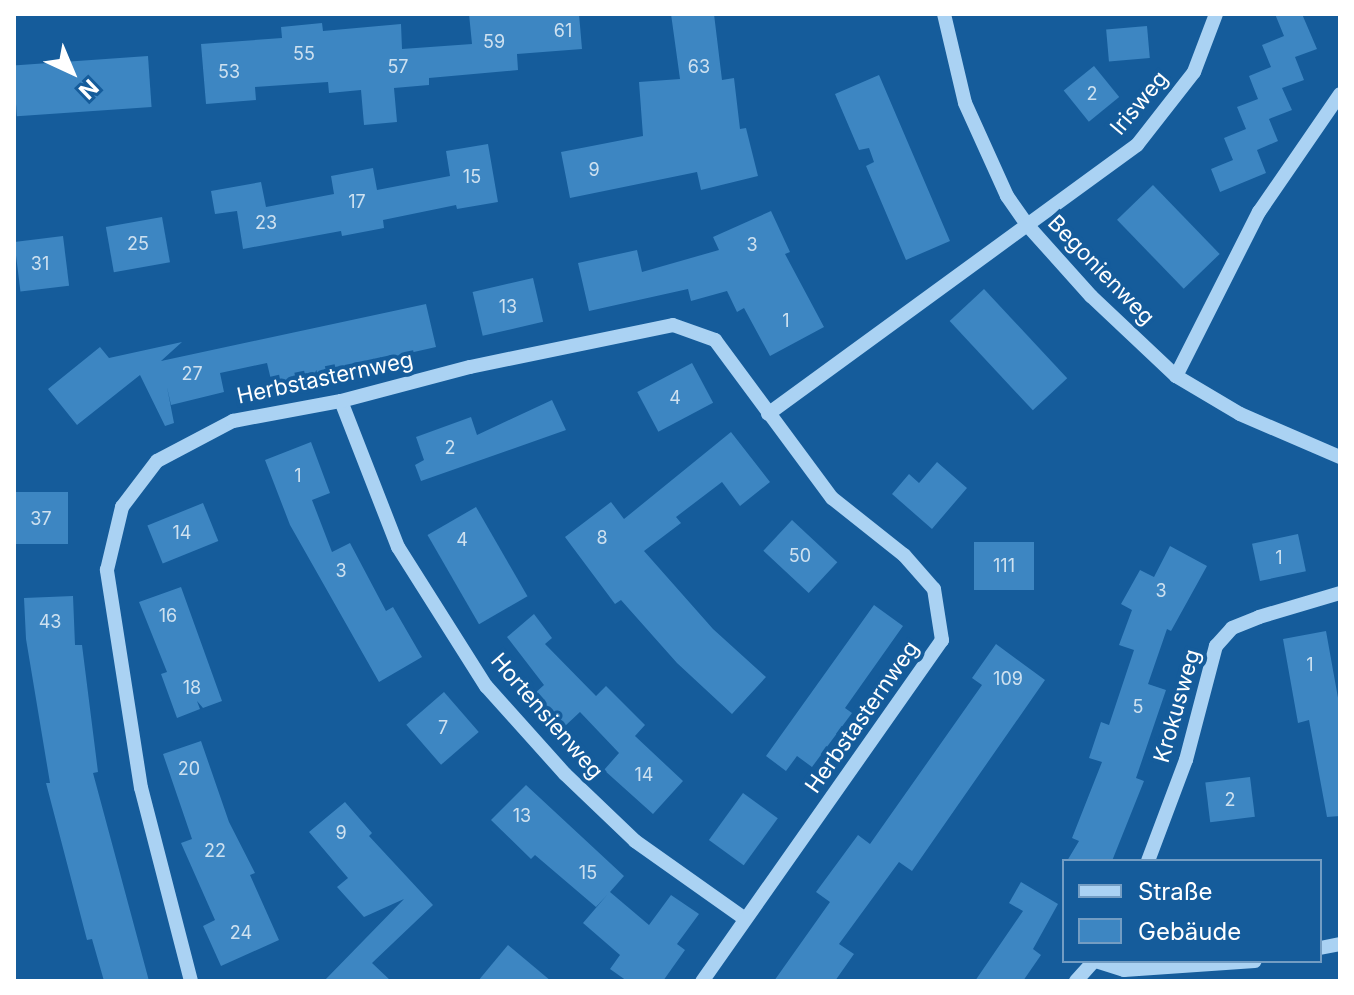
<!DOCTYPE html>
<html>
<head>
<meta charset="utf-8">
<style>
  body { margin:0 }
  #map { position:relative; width:1354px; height:995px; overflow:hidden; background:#155c9b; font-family:Inter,sans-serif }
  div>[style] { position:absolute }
  .building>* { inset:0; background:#3d86c2; transform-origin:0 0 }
  .minor>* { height:14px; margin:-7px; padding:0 7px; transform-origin:7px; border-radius:7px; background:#aad2f3 }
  span { translate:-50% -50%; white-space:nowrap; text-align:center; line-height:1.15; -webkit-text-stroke:8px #155c9b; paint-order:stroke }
  .number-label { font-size:18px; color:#cee1f0 }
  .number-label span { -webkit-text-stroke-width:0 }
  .street-label { font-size:22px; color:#fff }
  .frame { position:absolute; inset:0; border:16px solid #fff; pointer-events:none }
  .legend { position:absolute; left:1062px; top:859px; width:260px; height:104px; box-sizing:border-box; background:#155c9b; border:2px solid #739dc3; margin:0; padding:10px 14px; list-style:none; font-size:24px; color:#fff }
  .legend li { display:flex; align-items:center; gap:16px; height:40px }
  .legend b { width:40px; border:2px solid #739dc3 }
  .north { position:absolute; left:32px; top:32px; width:80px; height:80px; -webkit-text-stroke:6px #155c9b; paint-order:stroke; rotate:136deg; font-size:22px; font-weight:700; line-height:32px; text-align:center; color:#fff }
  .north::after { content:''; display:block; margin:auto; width:28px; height:36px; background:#fff; clip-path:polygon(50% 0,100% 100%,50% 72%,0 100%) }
</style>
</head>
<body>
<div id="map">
  <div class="building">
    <i style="clip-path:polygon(469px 14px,579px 14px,582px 49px,517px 54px,518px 70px,429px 78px,429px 85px,394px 88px,397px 122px,364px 125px,361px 90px,329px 93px,328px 82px,255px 87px,256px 100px,206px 104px,201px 44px,282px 38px,281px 27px,322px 23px,323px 31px,401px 24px,402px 49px,472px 44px)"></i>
    <i style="clip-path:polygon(671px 14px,714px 14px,722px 80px,734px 78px,740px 129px,746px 128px,758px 176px,701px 190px,697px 172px,570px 198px,561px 152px,643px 136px,639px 82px,680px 79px)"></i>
    <i style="clip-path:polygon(1275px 14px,1302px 14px,1317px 49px,1295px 57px,1304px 80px,1282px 88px,1292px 110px,1269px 119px,1278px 141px,1257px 150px,1266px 173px,1220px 192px,1211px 169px,1233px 160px,1224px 138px,1246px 129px,1237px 107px,1258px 99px,1249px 76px,1271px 67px,1262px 45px,1284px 36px)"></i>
    <i style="left:1147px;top:26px;width:32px;height:41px;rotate:85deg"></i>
    <i style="left:148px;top:56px;width:51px;height:135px;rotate:86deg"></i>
    <i style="left:1094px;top:66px;width:40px;height:39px;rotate:51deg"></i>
    <i style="clip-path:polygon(879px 75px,950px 241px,906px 260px,866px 166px,874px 162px,869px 148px,859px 150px,835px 94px)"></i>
    <i style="clip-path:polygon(488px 144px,498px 202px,457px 209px,456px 205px,383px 220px,384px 228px,342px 236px,341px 231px,243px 249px,237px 211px,215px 214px,211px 191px,261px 182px,266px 207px,334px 194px,331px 176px,373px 168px,377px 190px,450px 176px,446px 151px)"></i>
    <i style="left:1153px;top:185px;width:96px;height:50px;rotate:46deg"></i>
    <i style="clip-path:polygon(771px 211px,790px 252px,785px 254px,824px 327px,770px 356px,744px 308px,737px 312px,727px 291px,691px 301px,688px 289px,589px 311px,578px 263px,637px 250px,642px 272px,719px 250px,713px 237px)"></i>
    <i style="left:162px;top:217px;width:46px;height:57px;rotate:80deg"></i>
    <i style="left:63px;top:236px;width:50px;height:49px;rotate:83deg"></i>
    <i style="left:533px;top:278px;width:45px;height:62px;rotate:77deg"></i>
    <i style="left:984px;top:289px;width:122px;height:47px;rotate:47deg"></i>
    <i style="clip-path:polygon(426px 304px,436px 347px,272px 384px,267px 363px,220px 373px,224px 392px,171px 405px,167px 387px,174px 423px,165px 426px,140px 375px,77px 425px,48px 389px,100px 347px,109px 358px,182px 342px,161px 361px)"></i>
    <i style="left:692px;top:363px;width:45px;height:62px;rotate:62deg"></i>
    <i style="clip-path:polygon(552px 400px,566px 430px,421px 481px,415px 465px,424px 460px,416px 437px,471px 417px,477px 435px)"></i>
    <i style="clip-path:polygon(731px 432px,770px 482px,740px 506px,722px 482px,676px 517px,681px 523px,644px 551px,713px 629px,766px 677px,732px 714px,677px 663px,621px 600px,615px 604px,565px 537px,611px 502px,624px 519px)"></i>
    <i style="clip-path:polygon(311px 442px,330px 493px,312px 500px,332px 552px,350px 543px,386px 611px,393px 607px,422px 657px,379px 682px,290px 525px,265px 460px)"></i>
    <i style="clip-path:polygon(937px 462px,967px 488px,932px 529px,892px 494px,909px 474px,919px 483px)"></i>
    <i style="left:68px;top:492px;width:52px;height:54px;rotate:90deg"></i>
    <i style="left:203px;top:503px;width:41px;height:60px;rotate:68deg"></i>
    <i style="left:476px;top:507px;width:103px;height:56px;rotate:60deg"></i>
    <i style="left:792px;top:520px;width:62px;height:42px;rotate:43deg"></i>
    <i style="left:1298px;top:534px;width:38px;height:47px;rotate:78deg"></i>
    <i style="left:974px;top:542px;width:60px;height:48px"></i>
    <i style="clip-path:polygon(1170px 546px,1207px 566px,1171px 631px,1167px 629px,1148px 684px,1166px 690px,1136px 778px,1144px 781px,1112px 861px,1067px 861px,1079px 841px,1072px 838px,1102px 762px,1089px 758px,1101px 722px,1109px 725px,1134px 650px,1119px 645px,1132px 610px,1121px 604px,1140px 570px,1154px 577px)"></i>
    <i style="clip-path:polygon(181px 587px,222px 701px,203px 708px,197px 701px,200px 709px,177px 718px,161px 674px,167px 672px,139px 602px)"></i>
    <i style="clip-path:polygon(73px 596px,75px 645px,82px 645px,98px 772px,93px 773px,149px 981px,104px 981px,92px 939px,87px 940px,46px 783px,50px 783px,26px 639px,24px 598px)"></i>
    <i style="clip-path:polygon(874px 605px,903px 626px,845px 708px,852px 713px,812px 767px,797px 756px,786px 771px,766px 756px)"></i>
    <i style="clip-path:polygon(534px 614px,552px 638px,545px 644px,596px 696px,606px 686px,645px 725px,635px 736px,683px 781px,653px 814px,604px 770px,619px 753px,580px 712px,565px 726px,534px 694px,544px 685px,507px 637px)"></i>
    <i style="clip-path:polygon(1326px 631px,1340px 709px,1340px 816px,1327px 817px,1309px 720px,1298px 723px,1283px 639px)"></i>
    <i style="clip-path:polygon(996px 644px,1045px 680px,912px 871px,899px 862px,839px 944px,854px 954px,835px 981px,774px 981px,830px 902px,816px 892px,858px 835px,870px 844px,982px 685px,972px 678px)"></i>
    <i style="left:444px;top:692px;width:53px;height:50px;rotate:49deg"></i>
    <i style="clip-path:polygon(201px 741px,229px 822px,255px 873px,250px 875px,279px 940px,221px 966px,203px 926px,215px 920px,181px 843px,192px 839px,163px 754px)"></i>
    <i style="left:1250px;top:777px;width:40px;height:45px;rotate:83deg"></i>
    <i style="clip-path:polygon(526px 785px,624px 876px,610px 892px,649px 925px,671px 895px,699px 914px,677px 944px,685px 950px,663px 981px,627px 981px,610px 969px,620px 955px,583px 923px,607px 895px,596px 907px,535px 855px,531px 859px,491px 820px)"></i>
    <i style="left:743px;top:793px;width:43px;height:58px;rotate:36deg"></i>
    <i style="clip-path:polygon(345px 802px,372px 833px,369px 836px,433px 905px,372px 963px,391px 981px,324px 981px,404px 899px,364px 917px,337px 887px,348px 878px,309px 832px)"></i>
    <i style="clip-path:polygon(1021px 882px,1058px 904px,1033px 949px,1041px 955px,1023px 981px,975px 981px,1023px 911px,1009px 903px)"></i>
    <i style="clip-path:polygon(508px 945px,551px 981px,478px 981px)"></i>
  </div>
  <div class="minor">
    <i style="left:944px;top:14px;width:91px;rotate:76.7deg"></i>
    <i style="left:965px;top:103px;width:102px;rotate:65.7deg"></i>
    <i style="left:1007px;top:196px;width:38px;rotate:55deg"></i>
    <i style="left:1029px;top:227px;width:93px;rotate:48.1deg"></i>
    <i style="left:1091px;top:296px;width:117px;rotate:43.3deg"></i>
    <i style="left:1176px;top:376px;width:74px;rotate:30.7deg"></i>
    <i style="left:1240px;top:414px;width:109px;rotate:23.3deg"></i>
    <i style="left:1176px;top:376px;width:184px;rotate:-63.2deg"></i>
    <i style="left:1259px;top:212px;width:143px;rotate:-55.5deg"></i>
    <i style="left:341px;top:401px;width:157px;rotate:68.7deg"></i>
    <i style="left:398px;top:547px;width:165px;rotate:57.7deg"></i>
    <i style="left:486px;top:686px;width:118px;rotate:48.1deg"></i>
    <i style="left:565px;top:774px;width:97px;rotate:43.7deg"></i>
    <i style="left:635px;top:841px;width:135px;rotate:35.3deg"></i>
    <i style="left:768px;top:414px;width:457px;rotate:-36.1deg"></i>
    <i style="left:1137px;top:145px;width:93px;rotate:-52deg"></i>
    <i style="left:1194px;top:72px;width:62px;rotate:-69.2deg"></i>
    <i style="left:1148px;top:861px;width:108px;rotate:-69.4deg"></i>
    <i style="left:1186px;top:760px;width:118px;rotate:-75.3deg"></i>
    <i style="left:1216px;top:646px;width:24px;rotate:-48deg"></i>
    <i style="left:1232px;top:628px;width:29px;rotate:-22deg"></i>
    <i style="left:1259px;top:617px;width:84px;rotate:-16.5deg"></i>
    <i style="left:1320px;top:948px;width:20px;rotate:-11deg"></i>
    <i style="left:1096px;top:961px;width:29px;rotate:18deg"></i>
    <i style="left:1124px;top:970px;width:131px;rotate:-3.9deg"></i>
    <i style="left:191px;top:981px;width:199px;rotate:-104.5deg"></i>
    <i style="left:141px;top:788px;width:221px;rotate:-98.9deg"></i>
    <i style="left:107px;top:570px;width:65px;rotate:-76.6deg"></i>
    <i style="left:122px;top:507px;width:58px;rotate:-52.7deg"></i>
    <i style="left:157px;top:461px;width:86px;rotate:-27.8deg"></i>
    <i style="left:233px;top:421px;width:110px;rotate:-10.5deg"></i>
    <i style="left:341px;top:401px;width:133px;rotate:-14.8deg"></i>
    <i style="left:470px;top:367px;width:207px;rotate:-11.7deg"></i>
    <i style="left:673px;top:325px;width:45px;rotate:19.7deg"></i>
    <i style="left:715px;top:340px;width:197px;rotate:53.5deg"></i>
    <i style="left:832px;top:498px;width:92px;rotate:38.4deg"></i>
    <i style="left:904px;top:555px;width:45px;rotate:48.6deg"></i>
    <i style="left:934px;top:589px;width:52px;rotate:81.1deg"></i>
    <i style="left:942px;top:640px;width:417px;rotate:125.1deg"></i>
    <i style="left:1076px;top:981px;width:27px;rotate:-48deg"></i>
  </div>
  <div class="number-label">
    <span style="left:563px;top:31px">61</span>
    <span style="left:494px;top:42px">59</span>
    <span style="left:304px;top:54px">55</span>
    <span style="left:398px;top:67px">57</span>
    <span style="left:699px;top:67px">63</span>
    <span style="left:229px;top:72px">53</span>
    <span style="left:1092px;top:94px">2</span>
    <span style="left:594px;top:170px">9</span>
    <span style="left:472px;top:177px">15</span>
    <span style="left:357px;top:202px">17</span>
    <span style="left:266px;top:223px">23</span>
    <span style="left:138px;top:244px">25</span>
    <span style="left:752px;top:245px">3</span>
    <span style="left:40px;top:264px">31</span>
    <span style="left:508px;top:307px">13</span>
    <span style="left:786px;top:321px">1</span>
    <span style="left:192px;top:374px">27</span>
    <span style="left:675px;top:398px">4</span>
    <span style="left:450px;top:448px">2</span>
    <span style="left:298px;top:476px">1</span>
    <span style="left:41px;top:519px">37</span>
    <span style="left:182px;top:533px">14</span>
    <span style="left:602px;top:538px">8</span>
    <span style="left:462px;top:540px">4</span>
    <span style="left:800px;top:556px">50</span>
    <span style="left:1279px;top:558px">1</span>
    <span style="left:1004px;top:566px">111</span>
    <span style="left:341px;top:571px">3</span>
    <span style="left:1161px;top:591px">3</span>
    <span style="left:168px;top:616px">16</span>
    <span style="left:50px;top:622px">43</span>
    <span style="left:1310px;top:665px">1</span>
    <span style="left:1008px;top:679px">109</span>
    <span style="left:192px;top:688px">18</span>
    <span style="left:1138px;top:707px">5</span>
    <span style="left:443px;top:728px">7</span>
    <span style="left:189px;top:769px">20</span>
    <span style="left:644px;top:775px">14</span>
    <span style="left:1230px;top:800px">2</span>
    <span style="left:522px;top:816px">13</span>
    <span style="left:341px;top:833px">9</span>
    <span style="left:215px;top:851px">22</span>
    <span style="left:588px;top:873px">15</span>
    <span style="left:241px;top:933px">24</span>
  </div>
  <div class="street-label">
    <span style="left:1139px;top:103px;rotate:-50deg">Irisweg</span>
    <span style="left:1101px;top:270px;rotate:46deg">Begonienweg</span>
    <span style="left:325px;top:378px;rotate:-12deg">Herbstasternweg</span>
    <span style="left:1177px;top:706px;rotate:-74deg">Krokusweg</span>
    <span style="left:547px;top:716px;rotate:49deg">Hortensienweg</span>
    <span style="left:862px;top:717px;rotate:-55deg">Herbstasternweg</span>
  </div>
  <div class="frame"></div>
  <ul class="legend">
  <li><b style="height:10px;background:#aad2f3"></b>Straße</li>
  <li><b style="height:22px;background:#3d86c2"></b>Gebäude</li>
  </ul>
  <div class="north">N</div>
</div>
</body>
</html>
